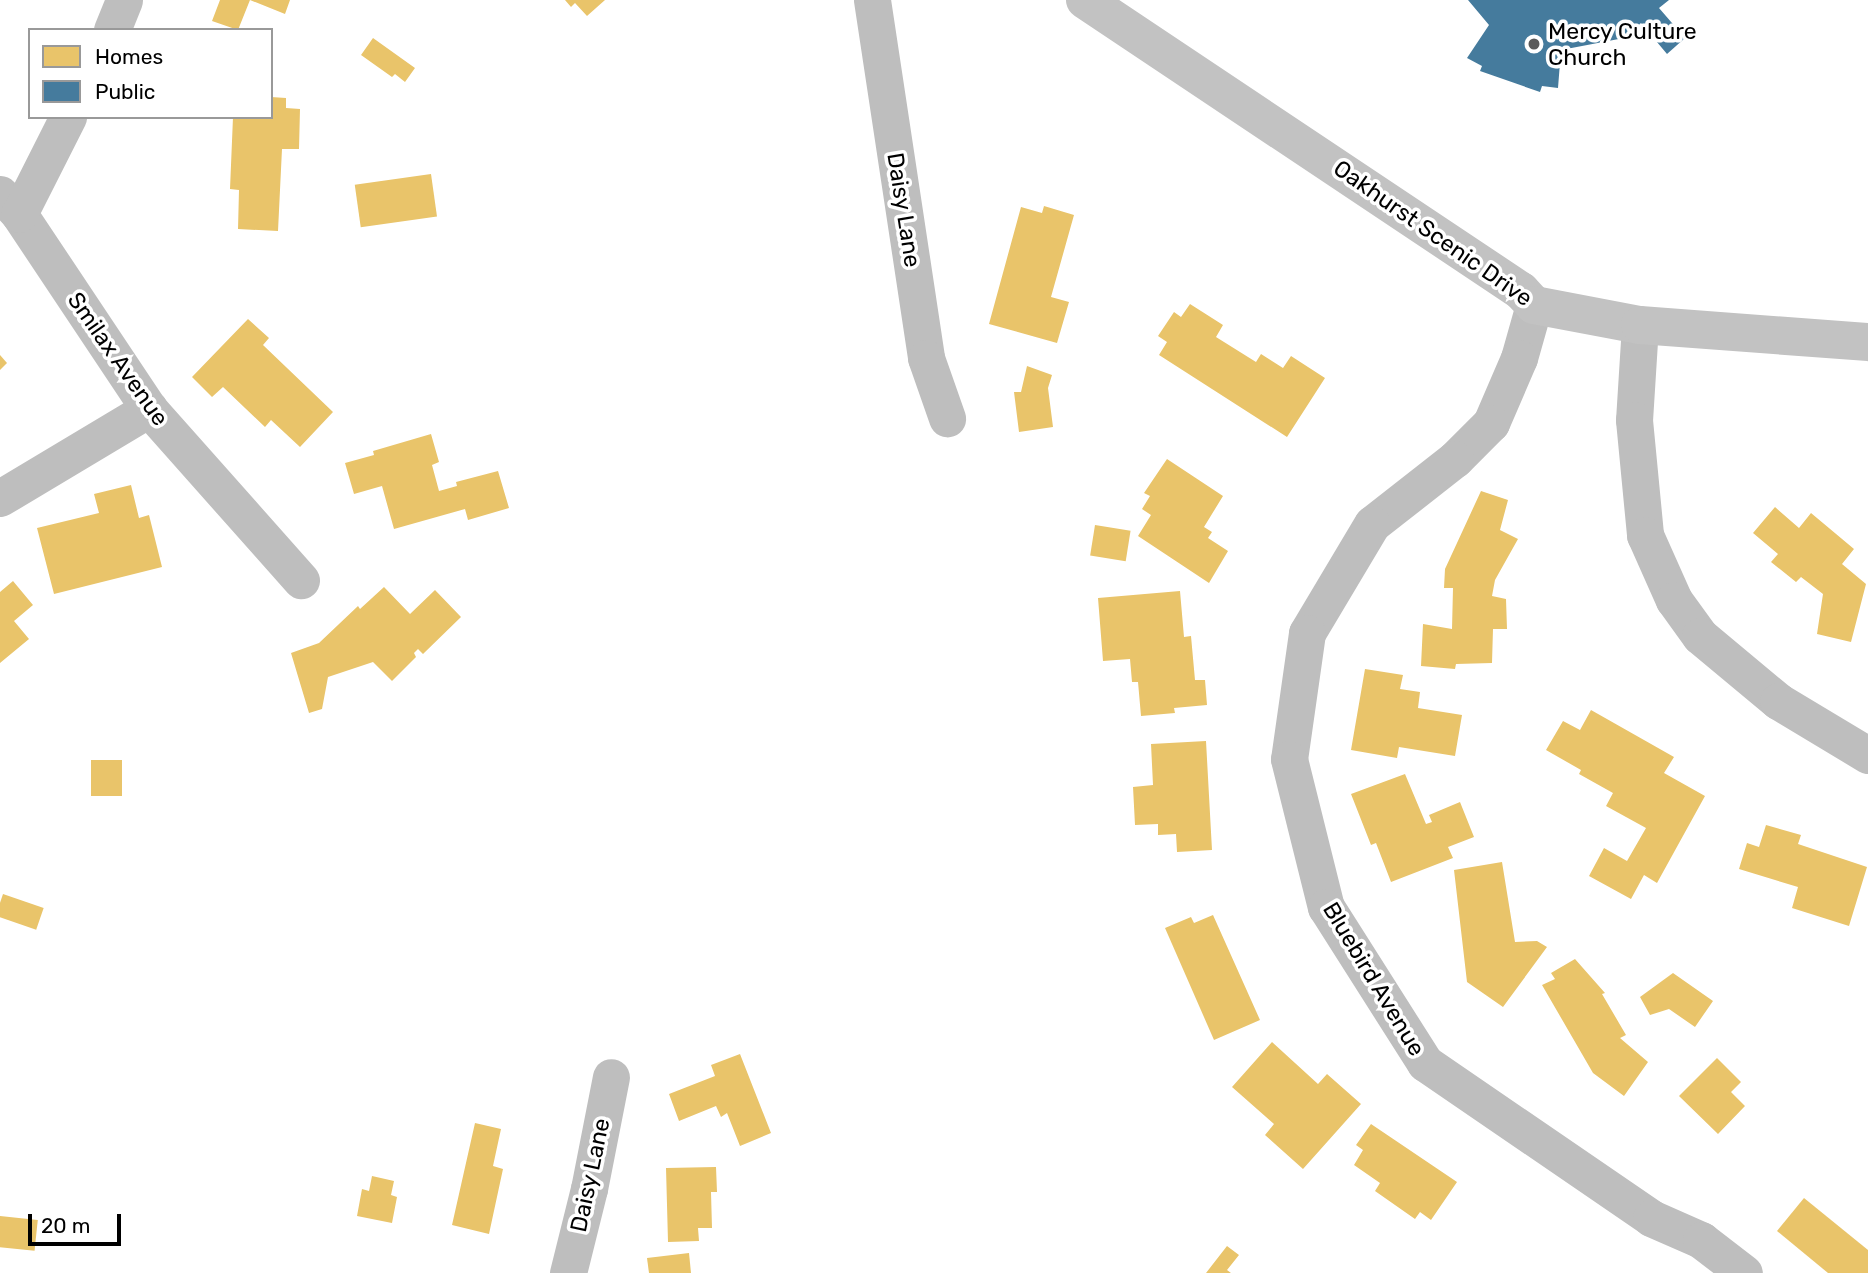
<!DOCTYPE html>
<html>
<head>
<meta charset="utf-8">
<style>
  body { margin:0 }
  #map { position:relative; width:1868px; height:1273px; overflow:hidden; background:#fff; font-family:Rubik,sans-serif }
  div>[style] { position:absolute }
  .homes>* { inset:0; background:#e9c46a; transform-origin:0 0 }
  .public>* { inset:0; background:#457b9d }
  .street>* { height:37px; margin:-18.5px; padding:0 18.5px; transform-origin:18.5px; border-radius:18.5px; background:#bebebe }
  .secondary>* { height:38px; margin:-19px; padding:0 19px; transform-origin:19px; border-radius:19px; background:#c2c2c2 }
  .dots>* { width:19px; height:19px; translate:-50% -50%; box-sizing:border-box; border:4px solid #fff; border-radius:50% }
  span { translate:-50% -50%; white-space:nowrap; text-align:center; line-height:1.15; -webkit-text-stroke:7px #fff; paint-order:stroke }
  .poi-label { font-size:23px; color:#000 }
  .left { translate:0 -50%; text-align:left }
  .street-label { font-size:23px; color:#000 }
  .legend { position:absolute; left:28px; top:28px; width:245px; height:91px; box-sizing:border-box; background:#fff; border:2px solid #999; margin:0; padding:9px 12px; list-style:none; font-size:21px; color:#000 }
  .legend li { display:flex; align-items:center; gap:14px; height:35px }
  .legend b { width:35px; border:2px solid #999 }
  .scale { position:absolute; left:28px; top:1214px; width:93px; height:32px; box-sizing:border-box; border:4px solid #000; border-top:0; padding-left:9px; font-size:21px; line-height:24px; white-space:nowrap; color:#000; -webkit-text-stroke:5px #fff; paint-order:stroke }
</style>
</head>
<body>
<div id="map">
  <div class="homes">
    <i style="clip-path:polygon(220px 0,290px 0,285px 14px,250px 0,238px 30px,212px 21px)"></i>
    <i style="clip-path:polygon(565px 0,605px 0,587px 16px,575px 3px,571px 7px)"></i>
    <i style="clip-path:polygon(373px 38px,415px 68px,405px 82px,395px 74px,392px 77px,361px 55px)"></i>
    <i style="clip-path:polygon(271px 97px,286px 98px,286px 108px,300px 109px,299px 149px,282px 149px,278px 231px,238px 229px,239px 190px,230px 189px,233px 117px,271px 117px)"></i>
    <i style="left:431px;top:174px;width:43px;height:77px;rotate:82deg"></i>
    <i style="clip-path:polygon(1044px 206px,1074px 215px,1051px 297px,1069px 302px,1057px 343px,989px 324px,1021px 207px,1042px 213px)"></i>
    <i style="clip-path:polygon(1190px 304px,1223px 325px,1216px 337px,1256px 362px,1261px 354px,1283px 368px,1291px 356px,1325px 378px,1287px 437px,1159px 355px,1167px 342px,1158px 336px,1174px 312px,1181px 317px)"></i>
    <i style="clip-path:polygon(248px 319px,269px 338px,263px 345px,333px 412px,300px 447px,271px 420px,265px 427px,223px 387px,212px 397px,192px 377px)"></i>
    <i style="clip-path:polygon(0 355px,7px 363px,0 370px)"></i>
    <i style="clip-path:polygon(1027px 366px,1052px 375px,1048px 388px,1053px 427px,1019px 432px,1014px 392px,1021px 392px)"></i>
    <i style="clip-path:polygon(431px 434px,439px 462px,432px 465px,439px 491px,457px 486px,456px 482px,498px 471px,509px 508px,468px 520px,465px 509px,394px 529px,382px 486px,354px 494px,345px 463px,374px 455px,373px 451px)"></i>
    <i style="clip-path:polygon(1167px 459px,1223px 496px,1204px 527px,1212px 532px,1208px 538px,1228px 551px,1209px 583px,1138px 536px,1151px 515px,1142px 509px,1150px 496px,1144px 493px)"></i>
    <i style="clip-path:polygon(131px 485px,139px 518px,149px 515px,162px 567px,54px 594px,37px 528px,99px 513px,94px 494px)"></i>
    <i style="clip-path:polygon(1481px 491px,1508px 500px,1500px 530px,1518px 539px,1495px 580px,1492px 596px,1506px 599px,1507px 629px,1493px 629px,1492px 663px,1456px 664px,1455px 669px,1421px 666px,1423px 624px,1452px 629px,1453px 588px,1444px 588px,1445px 569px)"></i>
    <i style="clip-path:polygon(1775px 507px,1799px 528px,1811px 513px,1854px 549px,1842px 564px,1866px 584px,1851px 642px,1817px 634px,1823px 594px,1801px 577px,1796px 582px,1771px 562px,1778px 554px,1753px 533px)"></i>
    <i style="left:1095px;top:525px;width:36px;height:31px;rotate:9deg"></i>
    <i style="clip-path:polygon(13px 581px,33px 605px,14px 621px,29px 639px,0 663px,0 592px)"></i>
    <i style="clip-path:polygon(384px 587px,410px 614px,435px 590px,461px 617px,423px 654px,418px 649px,414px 653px,416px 657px,392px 681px,373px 662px,328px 677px,322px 709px,309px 713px,291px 653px,319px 643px,358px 606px,360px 609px)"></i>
    <i style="clip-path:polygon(1180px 591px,1184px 637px,1191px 636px,1195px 680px,1205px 680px,1207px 705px,1174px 708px,1175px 713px,1141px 716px,1138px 682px,1132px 682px,1130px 659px,1103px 661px,1098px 598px)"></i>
    <i style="clip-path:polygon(1365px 669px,1403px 675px,1400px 689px,1420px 692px,1418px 708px,1462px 715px,1455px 756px,1399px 747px,1397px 758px,1351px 750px)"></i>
    <i style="clip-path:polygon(1591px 710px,1674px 757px,1664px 773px,1705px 796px,1657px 883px,1644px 875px,1631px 899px,1589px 876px,1604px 848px,1627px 861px,1646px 828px,1606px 806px,1613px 793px,1579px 774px,1581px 770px,1546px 750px,1563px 721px,1580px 730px)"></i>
    <i style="clip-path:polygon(1206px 741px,1212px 850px,1177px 852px,1176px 834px,1158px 835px,1158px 824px,1135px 825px,1133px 787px,1153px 785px,1151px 744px)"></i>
    <i style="left:91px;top:760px;width:31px;height:36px"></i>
    <i style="clip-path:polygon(1405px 774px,1426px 824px,1432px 822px,1429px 815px,1460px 802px,1474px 837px,1448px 847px,1453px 858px,1391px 882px,1376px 843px,1371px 845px,1351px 794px)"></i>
    <i style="clip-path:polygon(1766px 825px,1801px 835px,1798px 844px,1867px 867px,1849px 926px,1792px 908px,1798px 887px,1739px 869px,1747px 843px,1759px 847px)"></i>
    <i style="clip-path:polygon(1502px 862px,1515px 942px,1537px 941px,1547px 947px,1503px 1007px,1467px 982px,1454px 870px)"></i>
    <i style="left:3px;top:894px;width:43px;height:23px;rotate:19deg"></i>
    <i style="clip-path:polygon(1213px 915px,1260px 1020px,1214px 1040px,1165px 928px,1191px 917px,1194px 923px)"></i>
    <i style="clip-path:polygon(1575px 959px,1605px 993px,1602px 994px,1626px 1035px,1620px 1038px,1648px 1062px,1624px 1096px,1593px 1073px,1542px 985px,1555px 979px,1551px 973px)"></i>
    <i style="clip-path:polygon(1673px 973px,1713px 1001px,1695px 1027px,1669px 1009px,1650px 1015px,1640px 997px)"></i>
    <i style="clip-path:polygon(1272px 1042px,1318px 1084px,1327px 1074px,1361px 1104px,1303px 1169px,1265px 1135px,1274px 1124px,1232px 1087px)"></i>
    <i style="clip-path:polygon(740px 1054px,771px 1133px,740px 1146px,727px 1113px,721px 1117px,716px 1106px,679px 1121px,669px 1094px,715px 1076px,711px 1065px)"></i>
    <i style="clip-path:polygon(1717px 1058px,1741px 1082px,1731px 1092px,1745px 1106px,1718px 1134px,1679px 1096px)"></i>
    <i style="clip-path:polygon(475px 1123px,501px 1129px,493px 1166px,503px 1169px,489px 1234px,452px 1225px)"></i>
    <i style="clip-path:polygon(1371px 1124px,1457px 1182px,1431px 1220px,1420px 1212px,1415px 1219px,1375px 1191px,1380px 1183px,1354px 1165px,1363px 1150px,1356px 1145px)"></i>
    <i style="clip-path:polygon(716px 1167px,717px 1192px,711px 1192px,712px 1228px,698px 1228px,699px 1241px,668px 1242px,666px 1168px)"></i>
    <i style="clip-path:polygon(372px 1176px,394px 1181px,391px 1195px,397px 1197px,392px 1223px,357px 1216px,362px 1189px,369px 1191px)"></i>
    <i style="clip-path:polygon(1804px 1198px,1868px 1250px,1868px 1273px,1828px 1273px,1777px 1231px)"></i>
    <i style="left:0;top:1216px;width:38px;height:31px;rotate:6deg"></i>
    <i style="clip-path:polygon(1227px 1246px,1239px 1255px,1227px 1270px,1231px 1273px,1206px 1273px)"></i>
    <i style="clip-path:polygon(689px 1253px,691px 1273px,649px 1273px,647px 1258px)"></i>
  </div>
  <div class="public">
    <i style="clip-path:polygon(1468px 0,1669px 0,1659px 8px,1685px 38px,1667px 54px,1641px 23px,1624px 38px,1561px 50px,1558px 88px,1542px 86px,1540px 92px,1480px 71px,1482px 66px,1467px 58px,1489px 25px)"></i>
  </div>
  <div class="street">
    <i style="left:872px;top:0;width:362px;rotate:81.4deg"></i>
    <i style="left:926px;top:358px;width:64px;rotate:70.7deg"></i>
    <i style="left:112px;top:30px;width:32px;rotate:-68deg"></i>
    <i style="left:0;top:194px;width:28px;rotate:46deg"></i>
    <i style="left:19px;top:214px;width:234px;rotate:56.3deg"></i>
    <i style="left:149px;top:409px;width:229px;rotate:48.4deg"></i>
    <i style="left:19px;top:214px;width:109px;rotate:-63.2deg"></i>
    <i style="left:1534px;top:305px;width:55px;rotate:105.8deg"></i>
    <i style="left:1519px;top:358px;width:71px;rotate:113.3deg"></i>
    <i style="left:1491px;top:423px;width:51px;rotate:135deg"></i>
    <i style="left:1455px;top:459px;width:105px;rotate:141.9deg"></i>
    <i style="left:1372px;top:524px;width:127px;rotate:120.8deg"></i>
    <i style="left:1307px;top:633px;width:127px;rotate:98.1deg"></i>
    <i style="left:1289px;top:759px;width:153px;rotate:76deg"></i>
    <i style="left:1326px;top:907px;width:185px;rotate:57.6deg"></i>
    <i style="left:1425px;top:1063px;width:274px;rotate:34.4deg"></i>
    <i style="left:1651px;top:1218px;width:55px;rotate:23.7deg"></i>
    <i style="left:1701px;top:1240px;width:54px;rotate:37.5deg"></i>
    <i style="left:1640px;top:325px;width:95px;rotate:93.6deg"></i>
    <i style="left:1634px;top:420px;width:116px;rotate:84.5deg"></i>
    <i style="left:1645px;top:535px;width:71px;rotate:66deg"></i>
    <i style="left:1674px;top:600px;width:44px;rotate:54.2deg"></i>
    <i style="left:1700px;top:636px;width:102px;rotate:39.8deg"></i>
    <i style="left:1778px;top:701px;width:105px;rotate:31deg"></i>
    <i style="left:0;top:498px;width:174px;rotate:-30.9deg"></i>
    <i style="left:568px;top:1273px;width:87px;rotate:-76deg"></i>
    <i style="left:589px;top:1189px;width:114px;rotate:-78.9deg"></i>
  </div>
  <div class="secondary">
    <i style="left:1085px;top:0;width:524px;rotate:33.72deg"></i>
    <i style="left:1521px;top:291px;width:19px;rotate:47deg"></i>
    <i style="left:1534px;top:305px;width:108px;rotate:10.7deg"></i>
    <i style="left:1640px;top:325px;width:229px;rotate:4.3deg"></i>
  </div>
  <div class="dots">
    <i style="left:1534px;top:44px;background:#595959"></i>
  </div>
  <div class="poi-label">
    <span class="left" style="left:1548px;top:44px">Mercy Culture<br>Church</span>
  </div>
  <div class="street-label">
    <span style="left:904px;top:210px;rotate:81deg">Daisy Lane</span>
    <span style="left:1433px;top:233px;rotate:35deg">Oakhurst Scenic Drive</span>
    <span style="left:118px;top:359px;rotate:55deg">Smilax Avenue</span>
    <span style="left:1374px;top:979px;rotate:59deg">Bluebird Avenue</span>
    <span style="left:590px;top:1175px;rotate:-78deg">Daisy Lane</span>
  </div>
  <ul class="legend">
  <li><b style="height:19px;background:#e9c46a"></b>Homes</li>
  <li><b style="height:19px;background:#457b9d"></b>Public</li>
  </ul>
  <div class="scale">20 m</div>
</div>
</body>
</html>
